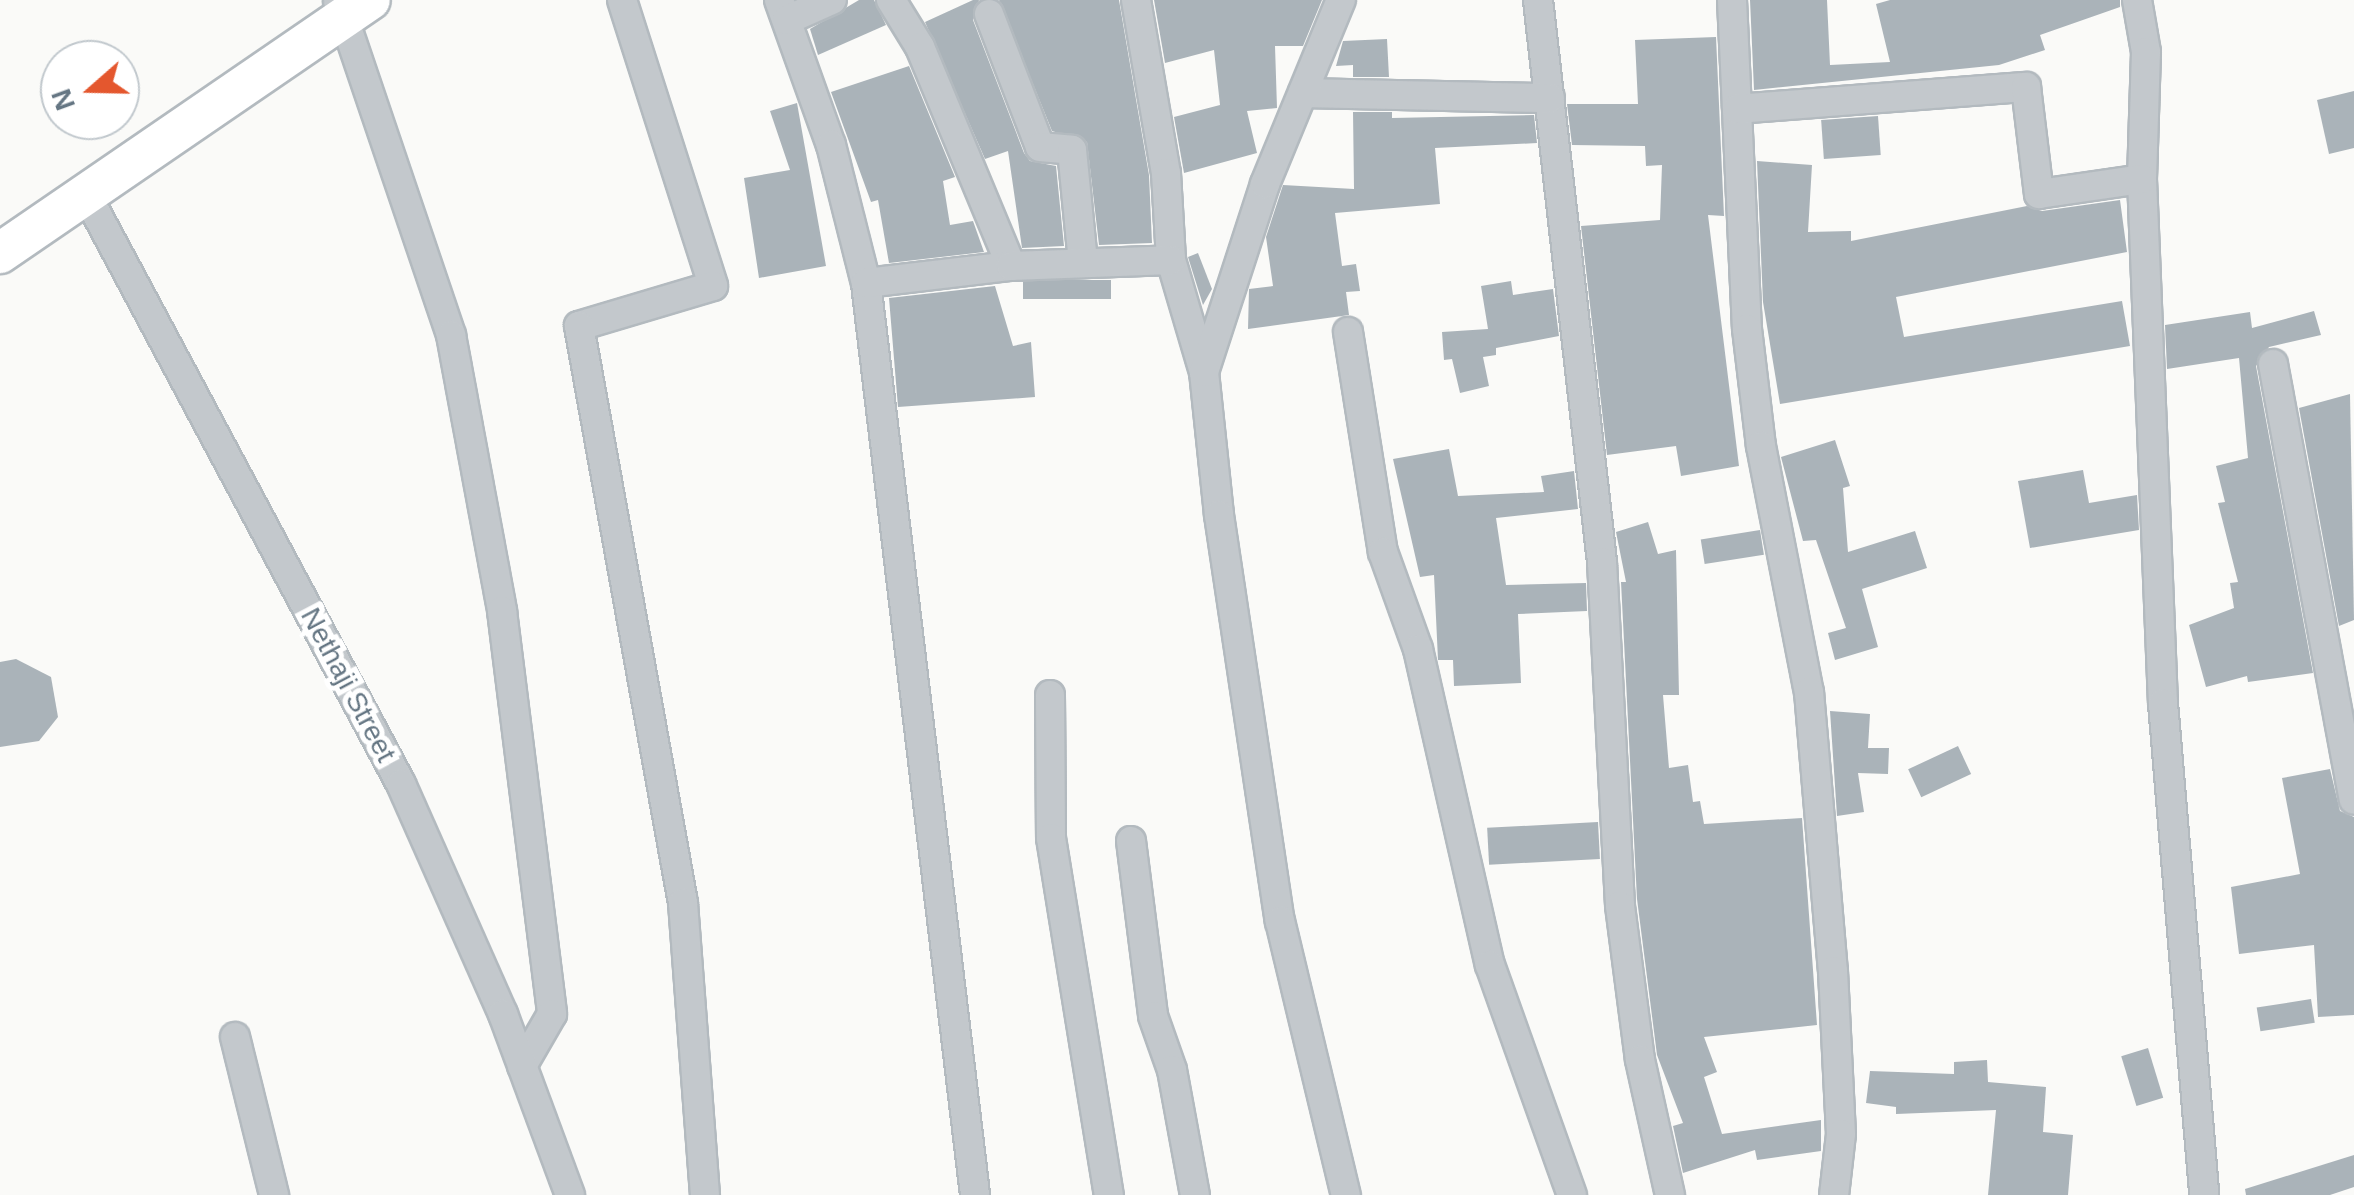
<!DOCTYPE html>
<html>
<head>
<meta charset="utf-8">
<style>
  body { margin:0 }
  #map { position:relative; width:2354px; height:1195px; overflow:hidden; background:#fafaf8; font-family:Helvetica,sans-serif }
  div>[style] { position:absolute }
  .building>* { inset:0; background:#aab3b9; transform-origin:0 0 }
  .roads { filter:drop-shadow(2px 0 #b3babf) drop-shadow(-2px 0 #b3babf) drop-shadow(0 2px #b3babf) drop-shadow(0 -2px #b3babf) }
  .street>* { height:28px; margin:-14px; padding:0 14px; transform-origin:14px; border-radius:14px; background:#c3c8cc }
  .secondary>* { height:40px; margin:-20px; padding:0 20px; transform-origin:20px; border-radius:20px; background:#fff }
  span { translate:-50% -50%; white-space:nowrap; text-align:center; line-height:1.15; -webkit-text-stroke:10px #fff; paint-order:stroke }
  .street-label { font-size:28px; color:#657683 }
  .north { position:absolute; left:40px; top:40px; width:100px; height:100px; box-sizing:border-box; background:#fff; border:2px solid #c1c8cd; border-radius:50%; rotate:250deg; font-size:28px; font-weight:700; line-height:40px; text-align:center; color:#657683 }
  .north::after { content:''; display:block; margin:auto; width:35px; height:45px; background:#e4572e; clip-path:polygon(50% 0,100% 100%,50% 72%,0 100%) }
</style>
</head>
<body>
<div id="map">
  <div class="building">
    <i style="clip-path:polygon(859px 0,874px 0,886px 25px,818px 55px,810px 29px)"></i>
    <i style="clip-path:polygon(973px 0,979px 0,973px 20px,1024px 153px,1030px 161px,1056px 166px,1064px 246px,1022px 248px,1008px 151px,985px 159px,925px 22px)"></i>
    <i style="clip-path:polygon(999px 0,1119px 0,1149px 175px,1152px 243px,1099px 245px,1087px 142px,1052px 131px)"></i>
    <i style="clip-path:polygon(1154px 0,1322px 0,1303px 46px,1275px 46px,1277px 108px,1247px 111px,1257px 153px,1184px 173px,1174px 117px,1220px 105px,1214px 50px,1165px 63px)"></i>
    <i style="clip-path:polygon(1750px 0,1827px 0,1830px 65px,1890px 62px,1876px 4px,1890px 0,2120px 0,2120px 7px,2040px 35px,2045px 50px,1999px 65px,1754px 90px)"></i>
    <i style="clip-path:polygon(1716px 37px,1724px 216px,1708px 215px,1739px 466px,1681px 476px,1676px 446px,1607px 455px,1581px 226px,1660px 220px,1662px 165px,1646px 166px,1645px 146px,1572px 145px,1567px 104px,1638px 104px,1635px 40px)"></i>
    <i style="clip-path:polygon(1387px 39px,1389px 77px,1353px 77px,1353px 65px,1336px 66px,1343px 41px)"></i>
    <i style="clip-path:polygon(909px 66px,955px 177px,943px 181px,950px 225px,973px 221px,984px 252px,889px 263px,878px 200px,871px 202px,831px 92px)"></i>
    <i style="clip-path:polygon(2354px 91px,2354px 148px,2329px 154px,2317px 100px)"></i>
    <i style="clip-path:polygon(797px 103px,826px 266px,759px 278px,744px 178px,790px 170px,770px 111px)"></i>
    <i style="clip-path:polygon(1353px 112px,1392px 112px,1392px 118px,1534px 115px,1537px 143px,1435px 148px,1440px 204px,1335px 213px,1342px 266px,1356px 264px,1360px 291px,1346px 292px,1349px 315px,1248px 329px,1249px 289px,1273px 286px,1266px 237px,1283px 185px,1354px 189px)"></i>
    <i style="left:1878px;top:116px;width:39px;height:57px;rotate:86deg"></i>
    <i style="clip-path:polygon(1757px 161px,1812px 165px,1808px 232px,1851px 231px,1851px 241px,2027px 206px,2042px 211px,2120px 200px,2127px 252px,1896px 297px,1904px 337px,2122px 301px,2130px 346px,1780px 404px,1763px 302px)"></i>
    <i style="clip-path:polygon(1198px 253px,1212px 289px,1203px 305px,1188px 257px)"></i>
    <i style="left:1111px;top:280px;width:19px;height:88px;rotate:90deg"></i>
    <i style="clip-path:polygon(1511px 281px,1513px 295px,1553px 289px,1559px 336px,1496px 348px,1496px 355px,1483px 357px,1489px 386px,1460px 393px,1452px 359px,1444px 360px,1442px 332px,1488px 329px,1481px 286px)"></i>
    <i style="clip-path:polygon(995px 286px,1013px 346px,1031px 342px,1035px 397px,898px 407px,889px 298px)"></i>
    <i style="clip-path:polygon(2314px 311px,2321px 335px,2269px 347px,2256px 366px,2313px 673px,2248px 682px,2247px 676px,2206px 687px,2189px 625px,2234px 608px,2230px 583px,2238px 582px,2218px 503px,2225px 502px,2216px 466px,2248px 458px,2239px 358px,2167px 369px,2165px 325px,2250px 312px,2252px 328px)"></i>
    <i style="clip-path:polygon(2350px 394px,2354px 620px,2339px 626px,2299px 408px)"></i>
    <i style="clip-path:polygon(1835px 440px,1850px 486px,1843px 488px,1848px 552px,1915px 531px,1927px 568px,1862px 589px,1878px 647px,1835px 660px,1828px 633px,1846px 628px,1816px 540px,1803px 541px,1781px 457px)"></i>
    <i style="clip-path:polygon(1449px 449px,1458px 496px,1544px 492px,1541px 476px,1574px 471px,1578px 509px,1496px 518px,1506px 585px,1586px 583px,1587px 611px,1518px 614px,1521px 683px,1454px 686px,1453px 660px,1438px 660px,1434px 575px,1420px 577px,1393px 459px)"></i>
    <i style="clip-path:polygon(2083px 470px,2089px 503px,2137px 495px,2139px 530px,2030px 548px,2018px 481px)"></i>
    <i style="clip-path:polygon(1648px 522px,1658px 554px,1676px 550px,1679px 695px,1663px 695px,1669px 768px,1688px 765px,1693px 802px,1700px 801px,1704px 824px,1802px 818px,1817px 1025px,1704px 1037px,1717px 1072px,1704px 1077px,1722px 1134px,1821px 1120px,1821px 1151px,1757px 1160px,1755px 1150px,1683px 1173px,1673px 1126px,1683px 1123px,1657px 1055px,1637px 899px,1621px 582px,1626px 582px,1616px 532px)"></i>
    <i style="left:1760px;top:530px;width:25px;height:60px;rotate:81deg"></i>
    <i style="clip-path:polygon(16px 659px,51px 677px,58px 717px,39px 741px,0 747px,0 662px)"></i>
    <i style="clip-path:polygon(1830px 711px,1870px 714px,1868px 748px,1889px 748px,1888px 774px,1858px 773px,1864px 812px,1837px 816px)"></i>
    <i style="left:1958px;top:746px;width:31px;height:55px;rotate:65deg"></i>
    <i style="clip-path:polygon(2330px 769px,2340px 811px,2354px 817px,2354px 1015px,2318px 1017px,2314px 945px,2239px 954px,2231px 887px,2300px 874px,2282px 778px)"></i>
    <i style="left:1598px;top:822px;width:37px;height:111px;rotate:87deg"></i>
    <i style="left:2311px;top:999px;width:24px;height:55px;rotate:81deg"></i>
    <i style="left:2148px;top:1048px;width:52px;height:28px;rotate:73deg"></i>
    <i style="clip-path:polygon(1987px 1060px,1988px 1082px,2046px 1087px,2043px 1132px,2073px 1135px,2068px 1195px,1988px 1195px,1996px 1110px,1896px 1114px,1896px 1107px,1866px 1103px,1870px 1071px,1954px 1074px,1954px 1062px)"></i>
    <i style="clip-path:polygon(2354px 1155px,2354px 1187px,2330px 1195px,2246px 1195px,2245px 1189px)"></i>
  </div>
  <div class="roads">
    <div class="street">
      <i style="left:622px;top:0;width:300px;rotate:72.3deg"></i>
      <i style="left:713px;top:286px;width:140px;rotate:163.4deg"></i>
      <i style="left:579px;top:326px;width:586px;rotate:79.78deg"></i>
      <i style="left:683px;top:903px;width:293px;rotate:85.7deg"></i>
      <i style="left:779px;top:0;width:154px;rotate:70.3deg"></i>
      <i style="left:831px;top:145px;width:142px;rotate:75.8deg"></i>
      <i style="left:866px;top:283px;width:918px;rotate:83.18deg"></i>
      <i style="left:891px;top:0;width:55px;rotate:58.3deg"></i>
      <i style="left:920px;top:47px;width:237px;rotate:67.4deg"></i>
      <i style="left:1136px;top:0;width:176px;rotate:80.2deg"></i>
      <i style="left:1166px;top:173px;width:87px;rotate:86.7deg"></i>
      <i style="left:1171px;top:260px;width:117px;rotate:73.6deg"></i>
      <i style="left:1204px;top:372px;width:144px;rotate:84deg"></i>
      <i style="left:1219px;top:515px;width:411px;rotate:81.5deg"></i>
      <i style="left:1280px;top:921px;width:282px;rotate:76.5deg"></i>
      <i style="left:1538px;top:0;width:566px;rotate:83.5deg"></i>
      <i style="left:1602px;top:562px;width:344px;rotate:87deg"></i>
      <i style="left:1620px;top:906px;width:155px;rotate:82.6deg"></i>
      <i style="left:1640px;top:1060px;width:138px;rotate:77.5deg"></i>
      <i style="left:1732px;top:0;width:329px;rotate:87.4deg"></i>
      <i style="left:1747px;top:329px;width:118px;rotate:83.2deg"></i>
      <i style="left:1761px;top:446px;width:251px;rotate:79deg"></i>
      <i style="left:1809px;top:692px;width:280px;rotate:85.1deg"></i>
      <i style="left:1833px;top:971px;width:163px;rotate:87.2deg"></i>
      <i style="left:1841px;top:1134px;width:61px;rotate:96.5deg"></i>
      <i style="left:2137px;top:0;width:53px;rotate:80.2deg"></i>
      <i style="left:2146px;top:52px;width:127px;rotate:91.8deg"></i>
      <i style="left:2142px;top:179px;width:524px;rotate:87.71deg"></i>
      <i style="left:2163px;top:703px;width:494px;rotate:85.2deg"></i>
      <i style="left:338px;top:1px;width:353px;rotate:71.3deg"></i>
      <i style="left:451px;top:335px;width:281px;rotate:79.5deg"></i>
      <i style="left:502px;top:611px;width:406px;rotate:82.9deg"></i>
      <i style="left:552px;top:1014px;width:60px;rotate:120deg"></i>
      <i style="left:989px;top:14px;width:142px;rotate:69deg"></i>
      <i style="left:1040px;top:147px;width:32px;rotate:5deg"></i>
      <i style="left:1072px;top:150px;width:113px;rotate:84.4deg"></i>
      <i style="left:787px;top:20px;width:49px;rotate:-24deg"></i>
      <i style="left:1303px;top:93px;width:247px;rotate:1.2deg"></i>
      <i style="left:1737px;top:109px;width:290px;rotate:-4.4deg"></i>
      <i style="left:2026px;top:87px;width:108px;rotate:83.1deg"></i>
      <i style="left:2039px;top:194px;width:104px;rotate:-8.3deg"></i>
      <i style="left:86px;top:194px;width:669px;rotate:61.9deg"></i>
      <i style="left:401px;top:784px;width:252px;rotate:66.1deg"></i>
      <i style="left:503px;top:1014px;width:193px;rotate:69.7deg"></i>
      <i style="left:866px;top:283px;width:146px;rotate:-6.7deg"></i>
      <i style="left:1011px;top:266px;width:160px;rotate:-2.1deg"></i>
      <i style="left:1348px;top:332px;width:223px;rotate:81deg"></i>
      <i style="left:1383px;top:552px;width:103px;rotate:70.2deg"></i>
      <i style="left:1418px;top:649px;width:324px;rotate:77.2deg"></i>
      <i style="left:1490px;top:965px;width:244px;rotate:70.4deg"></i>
      <i style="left:2273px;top:364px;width:443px;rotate:79.5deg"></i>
      <i style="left:1204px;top:372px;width:198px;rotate:-72deg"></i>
      <i style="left:1265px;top:184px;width:199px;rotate:-67.6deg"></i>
      <i style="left:1050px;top:695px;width:143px;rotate:89.6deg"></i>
      <i style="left:1051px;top:838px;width:362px;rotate:80.8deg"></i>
      <i style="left:1131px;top:841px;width:176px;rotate:82.8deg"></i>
      <i style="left:1153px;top:1016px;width:57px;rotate:70.6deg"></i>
      <i style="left:1172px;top:1070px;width:127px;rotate:79.6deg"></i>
      <i style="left:235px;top:1037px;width:163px;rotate:76.1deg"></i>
    </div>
    <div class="secondary">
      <i style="left:0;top:253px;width:448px;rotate:-34.4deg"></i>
    </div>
  </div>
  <div class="street-label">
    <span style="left:348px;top:685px;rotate:62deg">Nethaji Street</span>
  </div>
  <div class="north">N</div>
</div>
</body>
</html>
